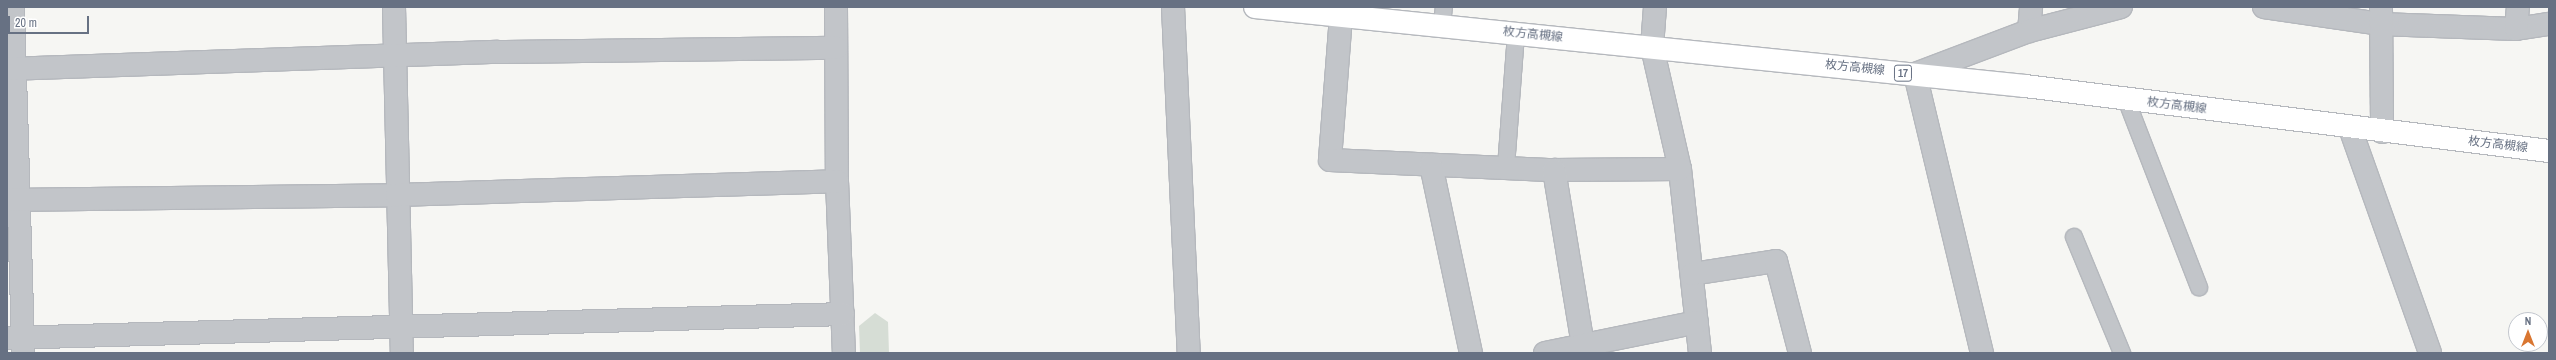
<!DOCTYPE html>
<html>
<head>
<meta charset="utf-8">
<style>
  body { margin:0 }
  #map { position:relative; width:2556px; height:360px; overflow:hidden; background:#f6f6f3; font-family:"Archivo Narrow","Noto Sans JP",sans-serif }
  div>[style] { position:absolute }
  .green>* { inset:0; background:#d6ddd5 }
  .roads { filter:drop-shadow(1px 0 #b5b8bd) drop-shadow(-1px 0 #b5b8bd) drop-shadow(0 1px #b5b8bd) drop-shadow(0 -1px #b5b8bd) }
  .lane>* { height:16px; margin:-8px; padding:0 8px; transform-origin:8px; border-radius:8px; background:#c2c5c9 }
  .street>* { height:22px; margin:-11px; padding:0 11px; transform-origin:11px; border-radius:11px; background:#c2c5c9 }
  .primary>* { height:22px; margin:-11px; padding:0 11px; transform-origin:11px; border-radius:11px; background:#fff }
  span { translate:-50% -50%; white-space:nowrap; text-align:center; line-height:1.15; -webkit-text-stroke:4px #fff; paint-order:stroke }
  .shield-label span { padding:1px 3px; background:#fff; border:1px solid; border-radius:3px; -webkit-text-stroke-width:0 }
  .shield-label { font-size:11px; color:#677183; font-weight:700 }
  .street-label { font-size:12px; color:#677183 }
  .frame { position:absolute; inset:0; border:8px solid #677183; pointer-events:none }
  .north { position:absolute; left:2508px; top:312px; width:40px; height:40px; box-sizing:border-box; background:#fff; border:1px solid #c2c6cd; border-radius:50%; rotate:0deg; font-size:11px; font-weight:700; line-height:16px; text-align:center; color:#677183 }
  .north::after { content:''; display:block; margin:auto; width:14px; height:18px; background:#d97631; clip-path:polygon(50% 0,100% 100%,50% 72%,0 100%) }
  .scale { position:absolute; left:8px; top:16px; width:81px; height:18px; box-sizing:border-box; border:2px solid #677183; border-top:0; padding-left:5px; font-size:12px; line-height:14px; white-space:nowrap; color:#677183; -webkit-text-stroke:3px #fff; paint-order:stroke }
</style>
</head>
<body>
<div id="map">
  <div class="green">
    <i style="clip-path:polygon(875px 313px,888px 322px,889px 353px,860px 353px,859px 326px)"></i>
  </div>
  <div class="roads">
    <div class="lane">
      <i style="left:1442px;top:25px;width:18px;rotate:-84deg"></i>
      <i style="left:2126px;top:99px;width:202px;rotate:68.8deg"></i>
      <i style="left:1506px;top:167px;width:134px;rotate:-85.7deg"></i>
      <i style="left:2074px;top:237px;width:126px;rotate:67.5deg"></i>
    </div>
    <div class="street">
      <i style="left:13px;top:7px;width:345px;rotate:88.3deg"></i>
      <i style="left:394px;top:7px;width:346px;rotate:88.7deg"></i>
      <i style="left:836px;top:7px;width:174px;rotate:89.7deg"></i>
      <i style="left:837px;top:181px;width:172px;rotate:87.7deg"></i>
      <i style="left:1173px;top:7px;width:346px;rotate:87.4deg"></i>
      <i style="left:1655px;top:7px;width:40px;rotate:94.3deg"></i>
      <i style="left:1652px;top:47px;width:125px;rotate:77.1deg"></i>
      <i style="left:1680px;top:169px;width:185px;rotate:83.8deg"></i>
      <i style="left:2264px;top:7px;width:117px;rotate:8.3deg"></i>
      <i style="left:2380px;top:24px;width:136px;rotate:2.1deg"></i>
      <i style="left:2516px;top:29px;width:33px;rotate:-9deg"></i>
      <i style="left:2381px;top:7px;width:125px;rotate:89.5deg"></i>
      <i style="left:1341px;top:16px;width:144px;rotate:94.4deg"></i>
      <i style="left:1330px;top:160px;width:224px;rotate:2.6deg"></i>
      <i style="left:1554px;top:170px;width:126px;rotate:-0.5deg"></i>
      <i style="left:2516px;top:29px;width:22px;rotate:-85deg"></i>
      <i style="left:2029px;top:31px;width:24px;rotate:-85deg"></i>
      <i style="left:7px;top:69px;width:491px;rotate:-2deg"></i>
      <i style="left:498px;top:52px;width:338px;rotate:-0.7deg"></i>
      <i style="left:2350px;top:128px;width:239px;rotate:70.4deg"></i>
      <i style="left:1431px;top:165px;width:192px;rotate:78deg"></i>
      <i style="left:1554px;top:170px;width:178px;rotate:80.6deg"></i>
      <i style="left:7px;top:200px;width:390px;rotate:-0.7deg"></i>
      <i style="left:397px;top:195px;width:440px;rotate:-1.8deg"></i>
      <i style="left:1692px;top:274px;width:85px;rotate:-8.8deg"></i>
      <i style="left:1776px;top:261px;width:95px;rotate:75.4deg"></i>
      <i style="left:7px;top:338px;width:836px;rotate:-1.64deg"></i>
      <i style="left:1545px;top:353px;width:155px;rotate:-11.5deg"></i>
      <i style="left:1982px;top:353px;width:287px;rotate:-103.5deg"></i>
      <i style="left:1915px;top:74px;width:122px;rotate:-20.7deg"></i>
      <i style="left:2029px;top:31px;width:95px;rotate:-14.6deg"></i>
    </div>
    <div class="primary">
      <i style="left:1255px;top:7px;width:774px;rotate:5.86deg"></i>
      <i style="left:2025px;top:86px;width:528px;rotate:7.07deg"></i>
    </div>
  </div>
  <div class="shield-label">
    <span style="left:1903px;top:73px">17</span>
  </div>
  <div class="street-label">
    <span style="left:1533px;top:35px;rotate:6deg">枚方高槻線</span>
    <span style="left:1855px;top:68px;rotate:6deg">枚方高槻線</span>
    <span style="left:2177px;top:106px;rotate:7deg">枚方高槻線</span>
    <span style="left:2498px;top:145px;rotate:7deg">枚方高槻線</span>
  </div>
  <div class="frame"></div>
  <div class="north">N</div>
  <div class="scale">20 m</div>
</div>
</body>
</html>
